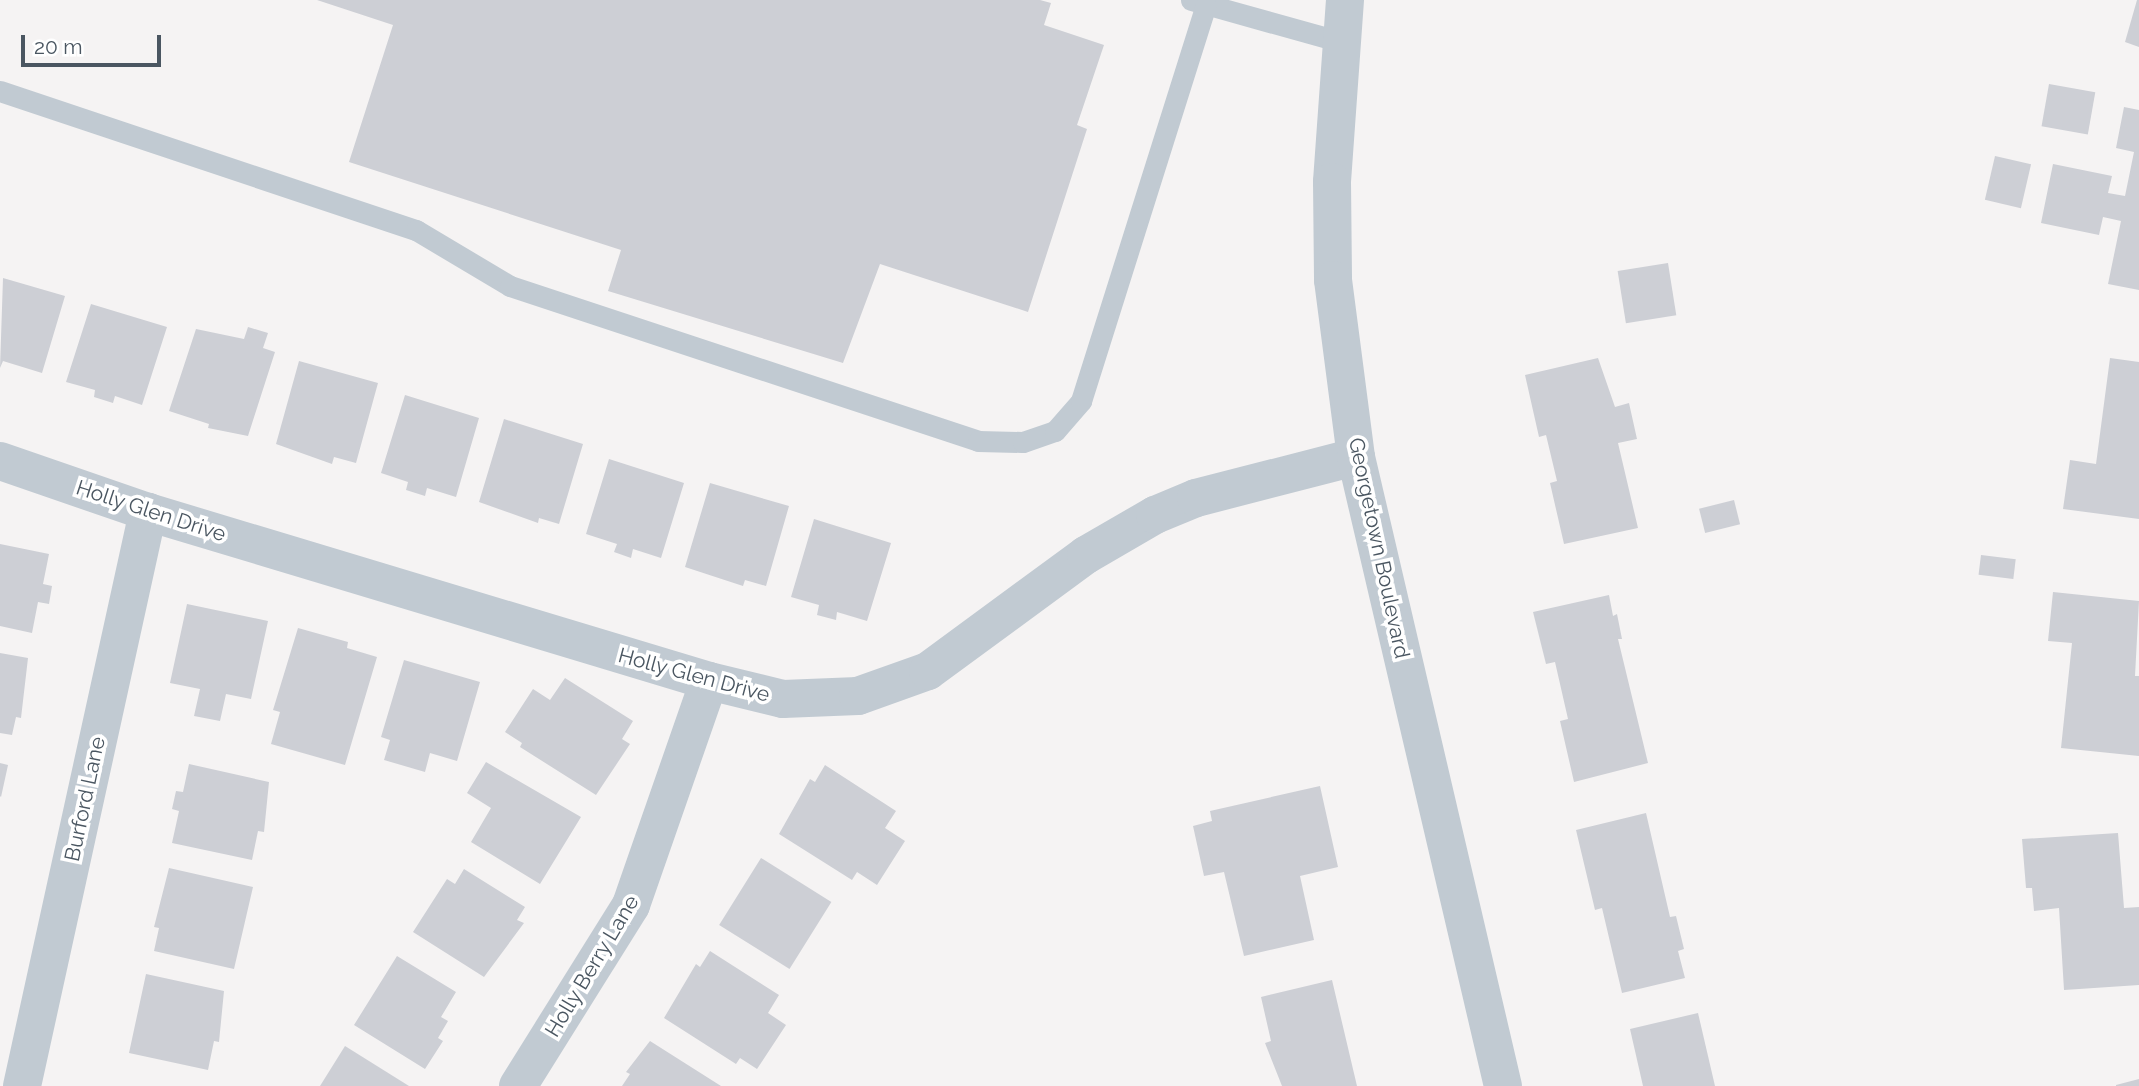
<!DOCTYPE html>
<html>
<head>
<meta charset="utf-8">
<style>
  body { margin:0 }
  #map { position:relative; width:2139px; height:1086px; overflow:hidden; background:#f5f3f3; font-family:Raleway,sans-serif }
  div>[style] { position:absolute }
  .building>* { inset:0; background:#cdcfd5; transform-origin:0 0 }
  .service>* { height:21px; margin:-10.5px; padding:0 10.5px; transform-origin:10.5px; border-radius:10.5px; background:#c1cad2 }
  .minor>* { height:38px; margin:-19px; padding:0 19px; transform-origin:19px; border-radius:19px; background:#c1cad2 }
  .tertiary>* { height:38px; margin:-19px; padding:0 19px; transform-origin:19px; border-radius:19px; background:#c1cad2 }
  span { translate:-50% -50%; white-space:nowrap; text-align:center; line-height:1.15; -webkit-text-stroke:7px #fff; paint-order:stroke }
  .street-label { font-size:21px; color:#4a5661 }
  .scale { position:absolute; left:21px; top:35px; width:140px; height:32px; box-sizing:border-box; border:4px solid #4a5661; border-top:0; padding-left:9px; font-size:21px; line-height:24px; white-space:nowrap; color:#4a5661; -webkit-text-stroke:5px #fff; paint-order:stroke }
</style>
</head>
<body>
<div id="map">
  <div class="building">
    <i style="clip-path:polygon(317px 0,1040px 0,1051px 3px,1044px 25px,1104px 45px,1077px 125px,1087px 129px,1028px 312px,880px 264px,843px 363px,608px 291px,621px 250px,349px 162px,393px 25px)"></i>
    <i style="clip-path:polygon(2137px 0,2139px 0,2139px 47px,2125px 42px)"></i>
    <i style="left:2049px;top:84px;width:47px;height:43px;rotate:10deg"></i>
    <i style="clip-path:polygon(2124px 107px,2139px 110px,2139px 290px,2108px 284px,2121px 221px,2103px 217px,2099px 235px,2041px 223px,2053px 164px,2112px 176px,2108px 193px,2125px 196px,2134px 152px,2116px 148px)"></i>
    <i style="left:1995px;top:156px;width:37px;height:45px;rotate:13deg"></i>
    <i style="left:1668px;top:263px;width:53px;height:51px;rotate:81deg"></i>
    <i style="clip-path:polygon(3px 278px,65px 296px,42px 373px,3px 361px,0 368px)"></i>
    <i style="clip-path:polygon(91px 304px,167px 327px,142px 405px,115px 396px,113px 403px,94px 397px,95px 390px,66px 382px)"></i>
    <i style="clip-path:polygon(248px 327px,268px 333px,263px 348px,275px 352px,248px 436px,208px 428px,209px 424px,169px 411px,196px 329px,244px 339px)"></i>
    <i style="clip-path:polygon(1598px 358px,1615px 407px,1629px 403px,1637px 439px,1618px 443px,1638px 528px,1564px 544px,1550px 483px,1557px 481px,1546px 435px,1539px 437px,1525px 375px)"></i>
    <i style="clip-path:polygon(2110px 358px,2139px 362px,2139px 519px,2063px 509px,2070px 460px,2096px 464px)"></i>
    <i style="clip-path:polygon(299px 361px,378px 383px,356px 463px,334px 457px,332px 464px,276px 444px)"></i>
    <i style="clip-path:polygon(405px 395px,479px 418px,456px 497px,427px 488px,425px 496px,406px 490px,408px 482px,381px 473px)"></i>
    <i style="clip-path:polygon(504px 419px,583px 444px,559px 524px,539px 518px,538px 523px,479px 502px)"></i>
    <i style="clip-path:polygon(609px 459px,684px 483px,661px 558px,633px 549px,631px 558px,614px 552px,617px 544px,586px 534px)"></i>
    <i style="clip-path:polygon(710px 483px,789px 506px,766px 586px,745px 580px,743px 586px,685px 567px)"></i>
    <i style="left:1734px;top:500px;width:25px;height:36px;rotate:76deg"></i>
    <i style="clip-path:polygon(814px 519px,891px 543px,867px 621px,837px 612px,836px 620px,817px 615px,819px 605px,791px 597px)"></i>
    <i style="clip-path:polygon(0 544px,49px 554px,43px 584px,52px 586px,49px 604px,38px 602px,32px 633px,0 626px)"></i>
    <i style="left:1981px;top:555px;width:35px;height:20px;rotate:7deg"></i>
    <i style="clip-path:polygon(2053px 592px,2139px 601px,2135px 676px,2139px 676px,2139px 756px,2061px 748px,2072px 643px,2048px 641px)"></i>
    <i style="clip-path:polygon(1609px 595px,1613px 616px,1617px 614px,1622px 639px,1618px 639px,1648px 763px,1574px 782px,1560px 721px,1568px 719px,1555px 662px,1546px 664px,1533px 612px)"></i>
    <i style="clip-path:polygon(187px 604px,268px 621px,251px 699px,226px 694px,220px 721px,194px 716px,200px 689px,170px 683px)"></i>
    <i style="clip-path:polygon(298px 628px,348px 642px,347px 648px,377px 657px,345px 765px,271px 744px,280px 712px,273px 710px)"></i>
    <i style="clip-path:polygon(0 653px,28px 658px,21px 718px,16px 717px,12px 735px,0 733px)"></i>
    <i style="clip-path:polygon(404px 660px,480px 682px,457px 761px,430px 753px,425px 772px,384px 760px,390px 740px,381px 737px)"></i>
    <i style="clip-path:polygon(565px 678px,633px 721px,622px 739px,630px 744px,596px 795px,520px 747px,522px 743px,505px 732px,533px 689px,550px 700px)"></i>
    <i style="clip-path:polygon(486px 762px,581px 817px,540px 884px,471px 842px,491px 808px,467px 793px)"></i>
    <i style="clip-path:polygon(0 763px,8px 765px,1px 797px,0 796px)"></i>
    <i style="clip-path:polygon(189px 764px,269px 782px,264px 832px,258px 831px,252px 860px,172px 843px,179px 811px,172px 809px,176px 791px,183px 792px)"></i>
    <i style="clip-path:polygon(825px 765px,896px 811px,885px 828px,905px 841px,877px 885px,857px 872px,852px 880px,779px 834px,810px 779px,815px 782px)"></i>
    <i style="clip-path:polygon(1320px 786px,1338px 867px,1300px 876px,1314px 940px,1244px 956px,1224px 872px,1204px 876px,1193px 826px,1212px 821px,1210px 811px)"></i>
    <i style="clip-path:polygon(1646px 813px,1670px 917px,1676px 916px,1684px 949px,1678px 951px,1685px 978px,1622px 993px,1602px 908px,1595px 910px,1576px 830px)"></i>
    <i style="clip-path:polygon(2118px 833px,2124px 908px,2139px 907px,2139px 985px,2064px 990px,2059px 908px,2034px 911px,2032px 888px,2026px 888px,2022px 839px)"></i>
    <i style="left:761px;top:858px;width:83px;height:79px;rotate:32deg"></i>
    <i style="clip-path:polygon(169px 868px,253px 887px,234px 969px,154px 951px,159px 928px,154px 927px)"></i>
    <i style="clip-path:polygon(464px 869px,525px 907px,517px 920px,524px 923px,484px 977px,413px 932px,447px 879px,455px 884px)"></i>
    <i style="clip-path:polygon(710px 951px,779px 995px,768px 1013px,786px 1025px,757px 1069px,740px 1058px,736px 1064px,664px 1018px,696px 964px,700px 967px)"></i>
    <i style="clip-path:polygon(397px 956px,456px 992px,441px 1017px,448px 1021px,438px 1038px,443px 1041px,425px 1069px,354px 1025px)"></i>
    <i style="clip-path:polygon(146px 974px,224px 991px,219px 1042px,214px 1041px,208px 1070px,129px 1053px)"></i>
    <i style="clip-path:polygon(1332px 980px,1357px 1086px,1282px 1086px,1265px 1043px,1271px 1041px,1261px 997px)"></i>
    <i style="clip-path:polygon(1698px 1013px,1715px 1086px,1643px 1086px,1630px 1029px)"></i>
    <i style="clip-path:polygon(650px 1041px,721px 1086px,622px 1086px,630px 1074px,626px 1072px)"></i>
    <i style="clip-path:polygon(345px 1046px,409px 1086px,320px 1086px)"></i>
    <i style="clip-path:polygon(2139px 1079px,2139px 1086px,2116px 1086px,2116px 1085px)"></i>
  </div>
  <div class="service">
    <i style="left:1191px;top:0;width:156px;rotate:15.6deg"></i>
    <i style="left:0;top:91px;width:439px;rotate:18.5deg"></i>
    <i style="left:416px;top:230px;width:109px;rotate:30.8deg"></i>
    <i style="left:510px;top:286px;width:493px;rotate:18.3deg"></i>
    <i style="left:978px;top:441px;width:45px;rotate:1.3deg"></i>
    <i style="left:1023px;top:442px;width:34px;rotate:-19deg"></i>
    <i style="left:1055px;top:431px;width:40px;rotate:-49deg"></i>
    <i style="left:1081px;top:401px;width:415px;rotate:-72.5deg"></i>
  </div>
  <div class="minor">
    <i style="left:0;top:461px;width:157px;rotate:19deg"></i>
    <i style="left:148px;top:512px;width:586px;rotate:16.76deg"></i>
    <i style="left:709px;top:681px;width:76px;rotate:13.7deg"></i>
    <i style="left:783px;top:699px;width:75px;rotate:-2.3deg"></i>
    <i style="left:858px;top:696px;width:74px;rotate:-19.7deg"></i>
    <i style="left:928px;top:671px;width:196px;rotate:-36.3deg"></i>
    <i style="left:1086px;top:555px;width:80px;rotate:-30.1deg"></i>
    <i style="left:1155px;top:515px;width:44px;rotate:-22.5deg"></i>
    <i style="left:1196px;top:498px;width:165px;rotate:-14.4deg"></i>
    <i style="left:22px;top:1086px;width:588px;rotate:-77.62deg"></i>
    <i style="left:518px;top:1086px;width:213px;rotate:-58deg"></i>
    <i style="left:631px;top:905px;width:237px;rotate:-70.8deg"></i>
  </div>
  <div class="tertiary">
    <i style="left:1345px;top:0;width:182px;rotate:94.1deg"></i>
    <i style="left:1332px;top:182px;width:98px;rotate:89.4deg"></i>
    <i style="left:1333px;top:280px;width:178px;rotate:82.6deg"></i>
    <i style="left:1356px;top:457px;width:646px;rotate:76.85deg"></i>
  </div>
  <div class="street-label">
    <span style="left:151px;top:511px;rotate:18deg">Holly Glen Drive</span>
    <span style="left:1379px;top:548px;rotate:78deg">Georgetown Boulevard</span>
    <span style="left:694px;top:675px;rotate:15deg">Holly Glen Drive</span>
    <span style="left:85px;top:799px;rotate:-78deg">Burford Lane</span>
    <span style="left:592px;top:966px;rotate:-59deg">Holly Berry Lane</span>
  </div>
  <div class="scale">20 m</div>
</div>
</body>
</html>
